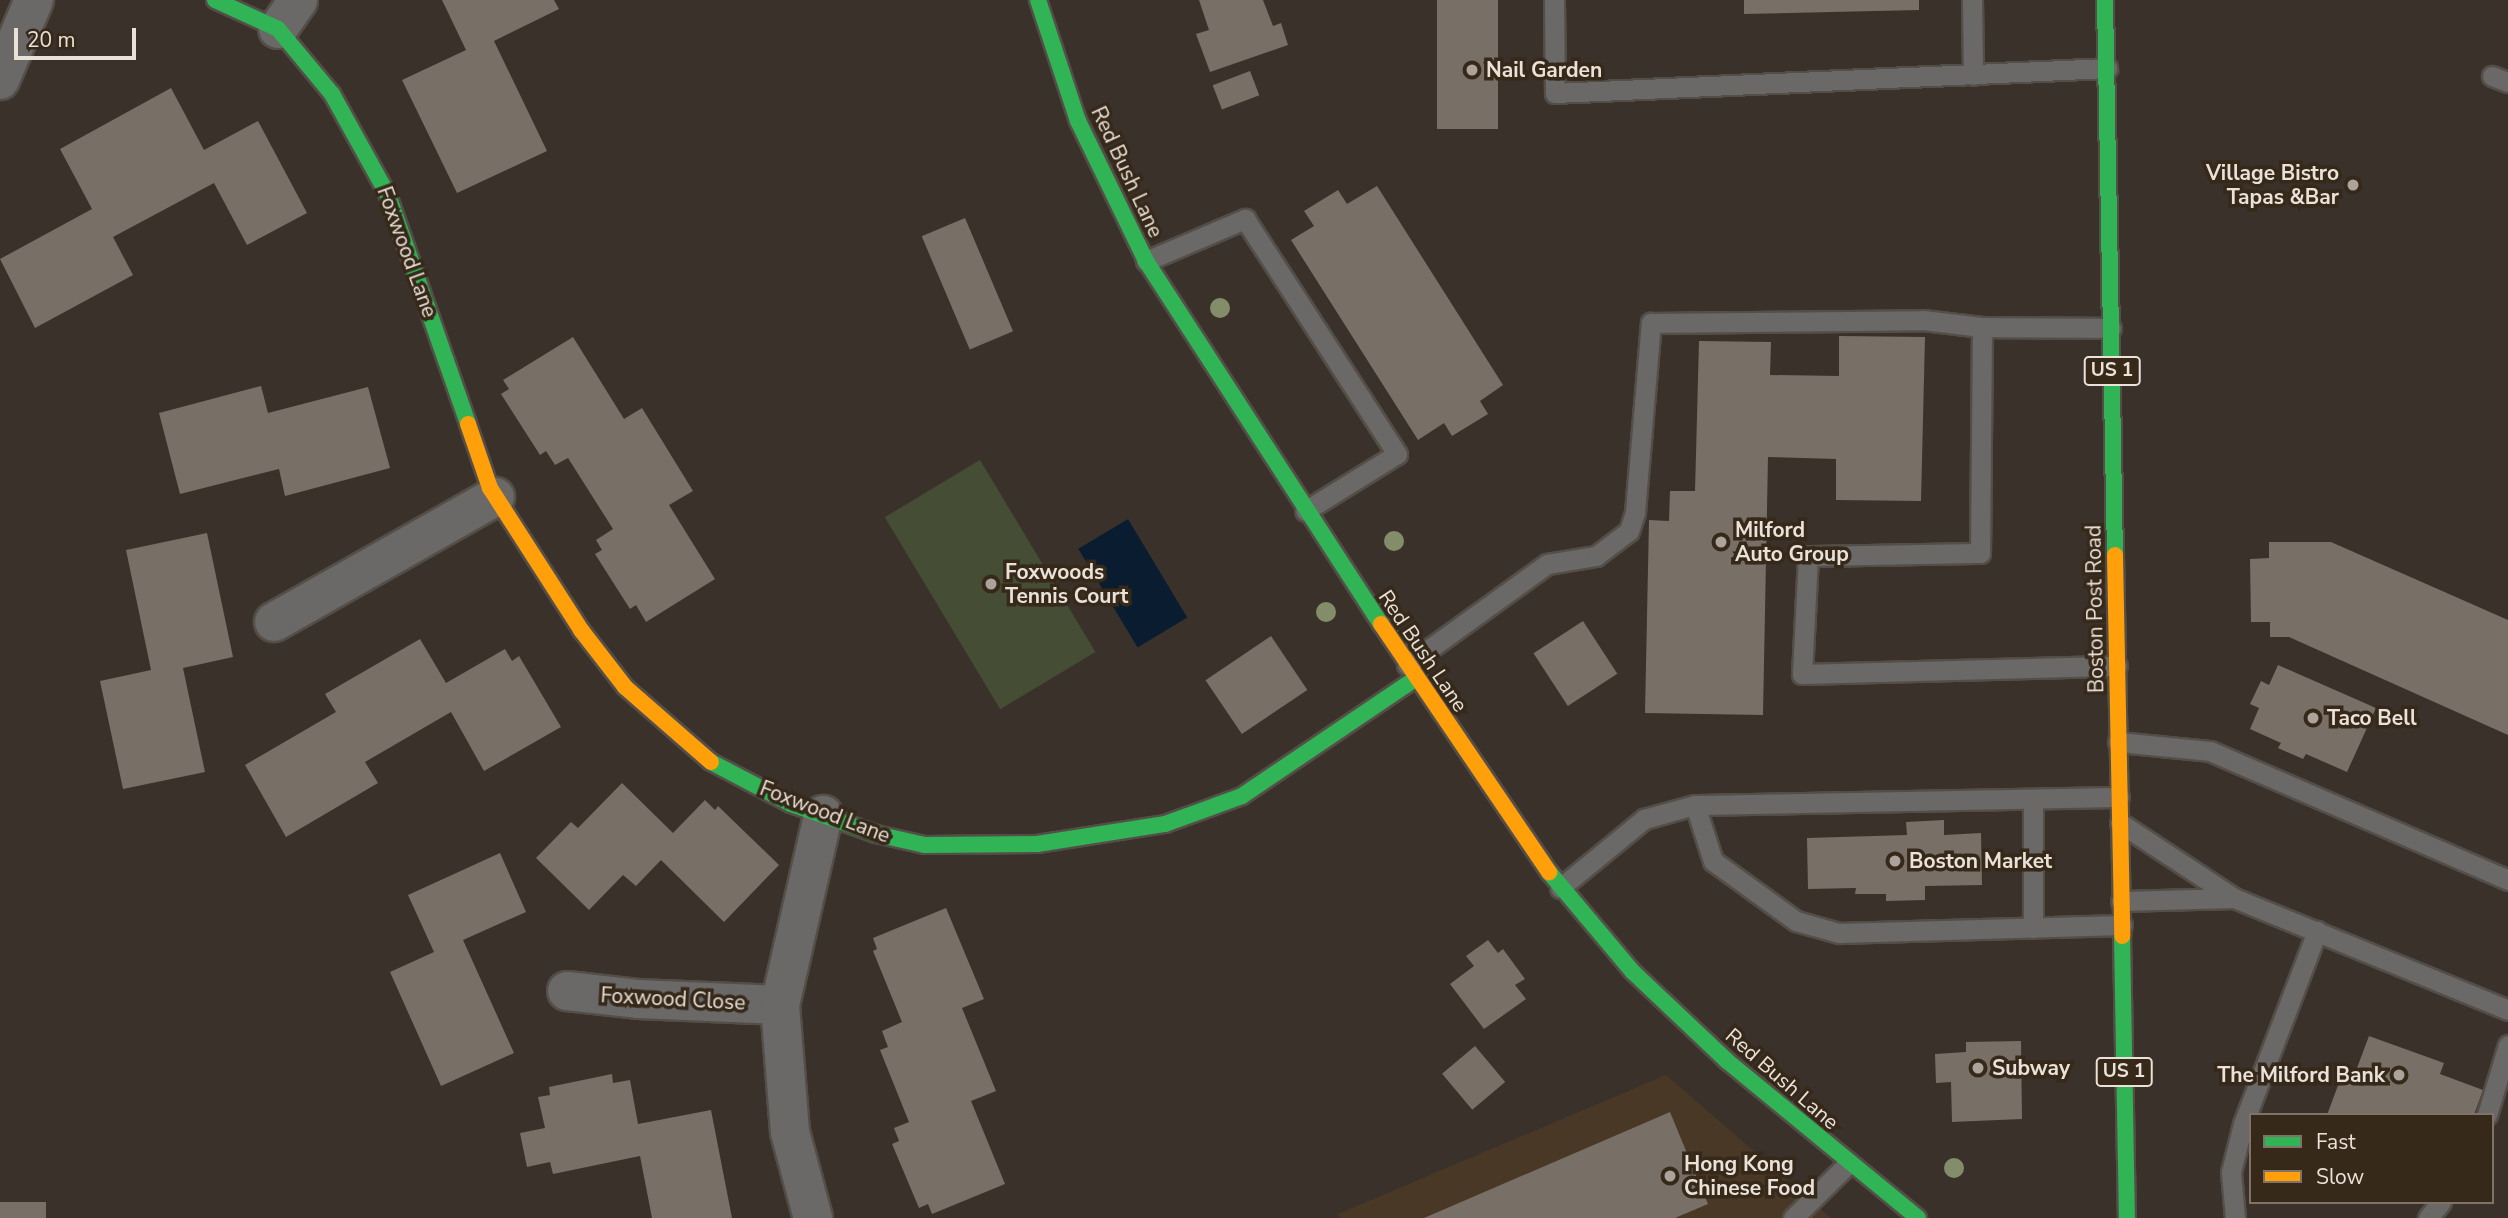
<!DOCTYPE html>
<html>
<head>
<meta charset="utf-8">
<style>
  body { margin:0 }
  #map { position:relative; width:2508px; height:1218px; overflow:hidden; background:#3a322a; font-family:"Nunito Sans",sans-serif }
  div>[style] { position:absolute }
  .built>* { inset:0; background:#493825 }
  .green>* { inset:0; background:#454e34; transform-origin:0 0 }
  .water>* { inset:0; background:#0a1d30; transform-origin:0 0 }
  .building>* { inset:0; background:#786f66; transform-origin:0 0 }
  .roads { filter:drop-shadow(2px 0 #544e48) drop-shadow(-2px 0 #544e48) drop-shadow(0 2px #544e48) drop-shadow(0 -2px #544e48) }
  .lane>* { height:19px; margin:-9.5px; padding:0 9.5px; transform-origin:9.5px; border-radius:9.5px; background:#6a6968 }
  .street>* { height:38px; margin:-19px; padding:0 19px; transform-origin:19px; border-radius:19px; background:#6a6968 }
  .fast>* { height:16px; margin:-8px; padding:0 8px; transform-origin:8px; border-radius:8px; background:#30b455 }
  .slow>* { height:16px; margin:-8px; padding:0 8px; transform-origin:8px; border-radius:8px; background:#ff9f0a }
  .trees>* { width:20px; height:20px; margin:-10px; border-radius:50%; background:#848d6a }
  .dots>* { width:19px; height:19px; translate:-50% -50%; box-sizing:border-box; border:4px solid #36291a; border-radius:50% }
  span { translate:-50% -50%; white-space:nowrap; text-align:center; line-height:1.15; -webkit-text-stroke:7px #36291a; paint-order:stroke }
  .shield-label span { padding:2px 5px; background:#36291a; border:2px solid; border-radius:5px; -webkit-text-stroke-width:0 }
  .shield-label { font-size:19px; color:#eae1d8; font-weight:700 }
  .poi-label { font-size:21px; color:#eae1d8; font-weight:700 }
  .left { translate:0 -50%; text-align:left }
  .right { translate:-100% -50%; text-align:right }
  .street-label { font-size:21px; color:#eae1d8 }
  .legend { position:absolute; left:2249px; top:1113px; width:245px; height:91px; box-sizing:border-box; background:#36291a; border:2px solid #7e7366; margin:0; padding:9px 12px; list-style:none; font-size:21px; color:#eae1d8 }
  .legend li { display:flex; align-items:center; gap:14px; height:35px }
  .legend b { width:35px; border:2px solid #7e7366 }
  .scale { position:absolute; left:14px; top:28px; width:122px; height:32px; box-sizing:border-box; border:4px solid #eae1d8; border-top:0; padding-left:9px; font-size:21px; line-height:24px; white-space:nowrap; color:#eae1d8; -webkit-text-stroke:5px #36291a; paint-order:stroke }
</style>
</head>
<body>
<div id="map">
  <div class="built">
    <i style="clip-path:polygon(1666px 1075px,1831px 1218px,1340px 1218px,1338px 1214px)"></i>
  </div>
  <div class="green">
    <i style="left:980px;top:460px;width:224px;height:111px;rotate:59deg"></i>
  </div>
  <div class="water">
    <i style="left:1128px;top:519px;width:115px;height:58px;rotate:59deg"></i>
  </div>
  <div class="building">
    <i style="clip-path:polygon(442px 0,554px 0,559px 9px,494px 41px,547px 151px,457px 193px,402px 80px,466px 50px)"></i>
    <i style="clip-path:polygon(1199px 0,1263px 0,1273px 26px,1281px 23px,1288px 45px,1210px 72px,1196px 34px,1209px 30px)"></i>
    <i style="left:1437px;top:0;width:61px;height:129px"></i>
    <i style="clip-path:polygon(1744px 0,1919px 0,1919px 10px,1744px 14px)"></i>
    <i style="left:1250px;top:71px;width:26px;height:40px;rotate:69deg"></i>
    <i style="clip-path:polygon(171px 88px,204px 150px,258px 121px,307px 213px,247px 245px,214px 183px,113px 237px,133px 275px,35px 328px,0 259px,92px 209px,60px 149px)"></i>
    <i style="clip-path:polygon(1377px 186px,1503px 385px,1480px 401px,1488px 414px,1452px 436px,1444px 423px,1418px 440px,1291px 240px,1314px 226px,1304px 211px,1338px 190px,1347px 204px)"></i>
    <i style="left:965px;top:218px;width:123px;height:47px;rotate:67deg"></i>
    <i style="clip-path:polygon(1839px 336px,1925px 337px,1921px 501px,1836px 500px,1836px 459px,1768px 457px,1763px 715px,1645px 713px,1649px 520px,1669px 521px,1670px 491px,1695px 491px,1699px 341px,1771px 342px,1770px 375px,1839px 376px)"></i>
    <i style="clip-path:polygon(573px 337px,624px 419px,642px 408px,693px 491px,669px 505px,715px 579px,646px 622px,636px 605px,630px 609px,595px 554px,602px 550px,596px 540px,613px 529px,568px 458px,555px 465px,546px 451px,540px 455px,501px 394px,509px 389px,503px 380px)"></i>
    <i style="clip-path:polygon(261px 386px,268px 413px,368px 387px,390px 468px,285px 496px,279px 469px,180px 494px,159px 413px)"></i>
    <i style="clip-path:polygon(207px 533px,233px 657px,183px 668px,205px 772px,123px 789px,100px 681px,151px 670px,126px 550px)"></i>
    <i style="clip-path:polygon(2269px 542px,2331px 542px,2508px 620px,2508px 735px,2289px 637px,2270px 637px,2270px 622px,2251px 622px,2250px 559px,2269px 558px)"></i>
    <i style="left:1583px;top:621px;width:63px;height:59px;rotate:57deg"></i>
    <i style="left:1271px;top:636px;width:65px;height:79px;rotate:56deg"></i>
    <i style="clip-path:polygon(420px 639px,446px 683px,505px 649px,512px 661px,519px 656px,561px 727px,484px 771px,451px 712px,365px 762px,378px 783px,286px 837px,245px 765px,336px 712px,325px 694px)"></i>
    <i style="clip-path:polygon(2278px 665px,2376px 708px,2347px 772px,2306px 754px,2303px 759px,2278px 748px,2281px 743px,2250px 729px,2259px 708px,2250px 704px,2261px 681px,2269px 685px)"></i>
    <i style="clip-path:polygon(622px 783px,673px 833px,705px 800px,715px 810px,718px 806px,779px 865px,724px 922px,661px 860px,636px 886px,623px 875px,589px 910px,536px 858px,571px 822px,578px 828px)"></i>
    <i style="clip-path:polygon(1944px 820px,1944px 835px,1981px 833px,1982px 885px,1925px 886px,1925px 900px,1886px 901px,1886px 894px,1855px 894px,1856px 888px,1808px 889px,1807px 838px,1907px 835px,1906px 822px)"></i>
    <i style="clip-path:polygon(500px 853px,526px 912px,463px 940px,514px 1053px,441px 1086px,390px 972px,434px 952px,408px 895px)"></i>
    <i style="clip-path:polygon(946px 908px,984px 999px,962px 1008px,996px 1091px,971px 1101px,1005px 1184px,932px 1214px,928px 1204px,919px 1208px,892px 1144px,899px 1141px,894px 1128px,909px 1122px,880px 1050px,888px 1047px,882px 1031px,902px 1022px,873px 951px,877px 949px,873px 938px)"></i>
    <i style="clip-path:polygon(1488px 940px,1498px 953px,1503px 949px,1525px 979px,1515px 985px,1526px 999px,1484px 1029px,1450px 984px,1474px 966px,1466px 956px)"></i>
    <i style="clip-path:polygon(2369px 1036px,2444px 1063px,2440px 1074px,2483px 1090px,2474px 1115px,2327px 1115px,2343px 1072px,2354px 1076px)"></i>
    <i style="clip-path:polygon(2021px 1041px,2022px 1119px,1952px 1122px,1951px 1082px,1936px 1083px,1935px 1054px,1966px 1052px,1966px 1042px)"></i>
    <i style="left:1475px;top:1046px;width:47px;height:43px;rotate:50deg"></i>
    <i style="clip-path:polygon(612px 1074px,613px 1083px,630px 1080px,638px 1124px,711px 1110px,732px 1218px,652px 1218px,640px 1156px,553px 1174px,550px 1162px,527px 1167px,520px 1133px,545px 1128px,538px 1097px,550px 1095px,549px 1087px)"></i>
    <i style="clip-path:polygon(1670px 1112px,1708px 1204px,1675px 1218px,1424px 1218px)"></i>
    <i style="left:0;top:1202px;width:46px;height:16px"></i>
  </div>
  <div class="roads">
    <div class="lane">
      <i style="left:1554px;top:0;width:93px;rotate:89.4deg"></i>
      <i style="left:1555px;top:93px;width:553px;rotate:-2.59deg"></i>
      <i style="left:1972px;top:0;width:75px;rotate:89.2deg"></i>
      <i style="left:2492px;top:76px;width:17px;rotate:21deg"></i>
      <i style="left:1146px;top:261px;width:108px;rotate:-23deg"></i>
      <i style="left:1245px;top:219px;width:280px;rotate:57.1deg"></i>
      <i style="left:1397px;top:454px;width:108px;rotate:148.2deg"></i>
      <i style="left:2111px;top:328px;width:129px;rotate:-179.6deg"></i>
      <i style="left:1982px;top:327px;width:226px;rotate:90.5deg"></i>
      <i style="left:1980px;top:553px;width:172px;rotate:179deg"></i>
      <i style="left:1808px;top:556px;width:118px;rotate:92.9deg"></i>
      <i style="left:1802px;top:674px;width:315px;rotate:-1.5deg"></i>
      <i style="left:1407px;top:665px;width:173px;rotate:-35.8deg"></i>
      <i style="left:1547px;top:564px;width:50px;rotate:-9.3deg"></i>
      <i style="left:1596px;top:556px;width:41px;rotate:-37.1deg"></i>
      <i style="left:1629px;top:531px;width:20px;rotate:-72deg"></i>
      <i style="left:1635px;top:512px;width:190px;rotate:-85.2deg"></i>
      <i style="left:1651px;top:323px;width:272px;rotate:-0.6deg"></i>
      <i style="left:1923px;top:320px;width:59px;rotate:6.8deg"></i>
      <i style="left:2118px;top:742px;width:92px;rotate:5.6deg"></i>
      <i style="left:2210px;top:751px;width:325px;rotate:23.4deg"></i>
      <i style="left:1695px;top:805px;width:59px;rotate:72.2deg"></i>
      <i style="left:1713px;top:861px;width:102px;rotate:35.9deg"></i>
      <i style="left:1796px;top:921px;width:45px;rotate:15.6deg"></i>
      <i style="left:1839px;top:933px;width:283px;rotate:-1.6deg"></i>
      <i style="left:2120px;top:823px;width:136px;rotate:33.3deg"></i>
      <i style="left:2234px;top:898px;width:296px;rotate:22.2deg"></i>
      <i style="left:1560px;top:888px;width:109px;rotate:-39.4deg"></i>
      <i style="left:1644px;top:819px;width:53px;rotate:-15.4deg"></i>
      <i style="left:1695px;top:805px;width:424px;rotate:-1.1deg"></i>
      <i style="left:2121px;top:901px;width:113px;rotate:-1.5deg"></i>
      <i style="left:2033px;top:928px;width:129px;rotate:-90deg"></i>
      <i style="left:2487px;top:1115px;width:73px;rotate:-73.3deg"></i>
      <i style="left:1793px;top:1218px;width:77px;rotate:-44.5deg"></i>
      <i style="left:2235px;top:1218px;width:46px;rotate:-95deg"></i>
      <i style="left:2231px;top:1172px;width:49px;rotate:-76deg"></i>
      <i style="left:2243px;top:1124px;width:207px;rotate:-69deg"></i>
      <i style="left:2428px;top:1218px;width:21px;rotate:-51deg"></i>
    </div>
    <div class="street">
      <i style="left:278px;top:29px;width:35px;rotate:-55deg"></i>
      <i style="left:0;top:80px;width:87px;rotate:-67deg"></i>
      <i style="left:274px;top:622px;width:254px;rotate:-29.5deg"></i>
      <i style="left:567px;top:991px;width:71px;rotate:6.4deg"></i>
      <i style="left:638px;top:999px;width:142px;rotate:2.4deg"></i>
      <i style="left:813px;top:1218px;width:89px;rotate:-105deg"></i>
      <i style="left:790px;top:1132px;width:127px;rotate:-94.5deg"></i>
      <i style="left:780px;top:1005px;width:195px;rotate:-77.2deg"></i>
    </div>
    <div class="fast">
      <i style="left:215px;top:0;width:69px;rotate:24.7deg"></i>
      <i style="left:278px;top:29px;width:85px;rotate:50.3deg"></i>
      <i style="left:332px;top:94px;width:115px;rotate:61deg"></i>
      <i style="left:388px;top:195px;width:243px;rotate:70.7deg"></i>
      <i style="left:1038px;top:0;width:127px;rotate:71.7deg"></i>
      <i style="left:1078px;top:121px;width:156px;rotate:64.1deg"></i>
      <i style="left:1146px;top:261px;width:432px;rotate:57.1deg"></i>
      <i style="left:2105px;top:0;width:555px;rotate:88.97deg"></i>
      <i style="left:711px;top:762px;width:90px;rotate:27.7deg"></i>
      <i style="left:791px;top:804px;width:90px;rotate:19.4deg"></i>
      <i style="left:876px;top:834px;width:50px;rotate:12.7deg"></i>
      <i style="left:925px;top:845px;width:112px;rotate:-0.5deg"></i>
      <i style="left:1037px;top:844px;width:130px;rotate:-8.9deg"></i>
      <i style="left:1165px;top:824px;width:82px;rotate:-20deg"></i>
      <i style="left:1242px;top:796px;width:209px;rotate:-34.1deg"></i>
      <i style="left:1549px;top:872px;width:131px;rotate:50deg"></i>
      <i style="left:1633px;top:972px;width:129px;rotate:43.4deg"></i>
      <i style="left:1727px;top:1061px;width:247px;rotate:39.4deg"></i>
      <i style="left:2122px;top:936px;width:282px;rotate:89deg"></i>
    </div>
    <div class="slow">
      <i style="left:468px;top:424px;width:68px;rotate:71deg"></i>
      <i style="left:490px;top:488px;width:169px;rotate:57.3deg"></i>
      <i style="left:581px;top:630px;width:72px;rotate:52.3deg"></i>
      <i style="left:625px;top:687px;width:114px;rotate:41.1deg"></i>
      <i style="left:2115px;top:555px;width:381px;rotate:88.9deg"></i>
      <i style="left:1381px;top:624px;width:300px;rotate:55.9deg"></i>
    </div>
  </div>
  <div class="trees">
    <i style="left:1220px;top:308px"></i>
    <i style="left:1394px;top:541px"></i>
    <i style="left:1326px;top:612px"></i>
    <i style="left:1954px;top:1168px"></i>
  </div>
  <div class="dots">
    <i style="left:1472px;top:70px;background:#aca49b"></i>
    <i style="left:2353px;top:185px;background:#aca49b"></i>
    <i style="left:1721px;top:542px;background:#aca49b"></i>
    <i style="left:991px;top:584px;background:#aca49b"></i>
    <i style="left:2313px;top:718px;background:#aca49b"></i>
    <i style="left:1895px;top:861px;background:#aca49b"></i>
    <i style="left:1978px;top:1068px;background:#aca49b"></i>
    <i style="left:2399px;top:1075px;background:#aca49b"></i>
    <i style="left:1670px;top:1176px;background:#aca49b"></i>
  </div>
  <div class="shield-label">
    <span style="left:2112px;top:371px">US 1</span>
    <span style="left:2124px;top:1072px">US 1</span>
  </div>
  <div class="poi-label">
    <span class="left" style="left:1486px;top:70px">Nail Garden</span>
    <span class="right" style="left:2339px;top:185px">Village Bistro<br>Tapas &amp;Bar</span>
    <span class="left" style="left:1735px;top:542px">Milford<br>Auto Group</span>
    <span class="left" style="left:1005px;top:584px">Foxwoods<br>Tennis Court</span>
    <span class="left" style="left:2327px;top:718px">Taco Bell</span>
    <span class="left" style="left:1909px;top:861px">Boston Market</span>
    <span class="left" style="left:1992px;top:1068px">Subway</span>
    <span class="right" style="left:2385px;top:1075px">The Milford Bank</span>
    <span class="left" style="left:1684px;top:1176px">Hong Kong<br>Chinese Food</span>
  </div>
  <div class="street-label">
    <span style="left:1127px;top:172px;rotate:65deg">Red Bush Lane</span>
    <span style="left:407px;top:252px;rotate:70deg">Foxwood Lane</span>
    <span style="left:2095px;top:609px;rotate:-91deg">Boston Post Road</span>
    <span style="left:1423px;top:651px;rotate:56deg">Red Bush Lane</span>
    <span style="left:825px;top:812px;rotate:21deg">Foxwood Lane</span>
    <span style="left:673px;top:999px;rotate:3deg">Foxwood Close</span>
    <span style="left:1782px;top:1079px;rotate:41deg">Red Bush Lane</span>
  </div>
  <ul class="legend">
  <li><b style="height:9px;background:#30b455"></b>Fast</li>
  <li><b style="height:9px;background:#ff9f0a"></b>Slow</li>
  </ul>
  <div class="scale">20 m</div>
</div>
</body>
</html>
